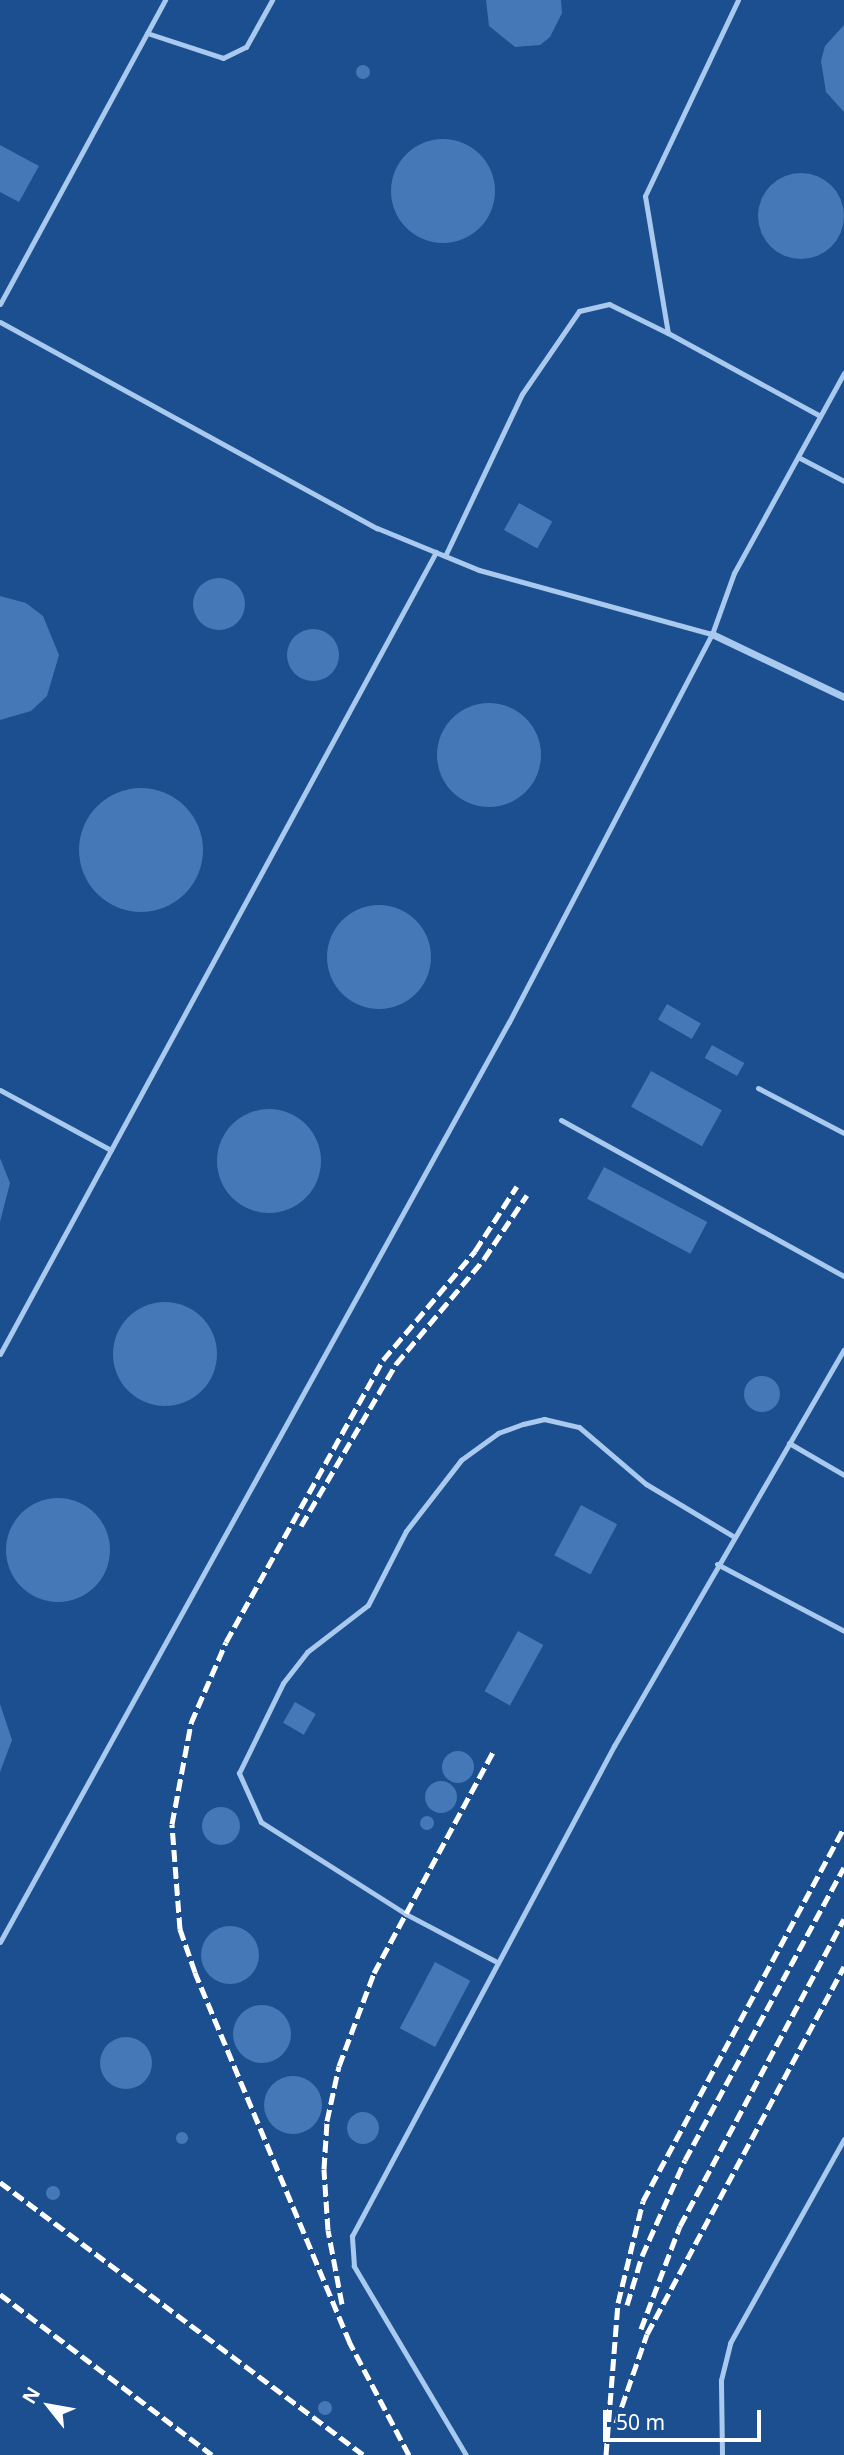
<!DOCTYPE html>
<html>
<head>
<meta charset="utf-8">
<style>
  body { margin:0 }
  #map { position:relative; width:844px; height:2455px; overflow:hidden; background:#1b4f8f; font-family:"Noto Sans",sans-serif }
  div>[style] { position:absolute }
  .building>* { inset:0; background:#4478b7; transform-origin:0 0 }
  .round { border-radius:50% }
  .lane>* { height:5px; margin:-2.5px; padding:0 2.5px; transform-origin:2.5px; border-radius:2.5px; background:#a9c9ee }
  .street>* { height:7px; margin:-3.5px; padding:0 3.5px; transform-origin:3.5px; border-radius:3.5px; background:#a9c9ee }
  .rail>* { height:5px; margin-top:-2.5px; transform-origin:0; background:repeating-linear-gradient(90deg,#fff 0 12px,transparent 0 17px) }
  span { translate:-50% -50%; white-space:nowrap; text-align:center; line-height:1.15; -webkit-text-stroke:7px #1b4f8f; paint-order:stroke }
  .north { position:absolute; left:14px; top:2371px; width:70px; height:70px; -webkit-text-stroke:5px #1b4f8f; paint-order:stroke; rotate:301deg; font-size:19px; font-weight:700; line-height:28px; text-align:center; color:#fff }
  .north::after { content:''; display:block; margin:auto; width:24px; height:32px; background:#fff; clip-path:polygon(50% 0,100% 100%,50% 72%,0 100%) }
  .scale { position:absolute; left:603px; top:2410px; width:158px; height:32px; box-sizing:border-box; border:4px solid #fff; border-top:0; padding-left:9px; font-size:21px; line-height:24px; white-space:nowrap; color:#fff; -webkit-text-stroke:5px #1b4f8f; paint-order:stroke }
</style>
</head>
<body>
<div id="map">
  <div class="building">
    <i style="clip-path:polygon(486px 0,561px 0,562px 13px,550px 37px,540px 45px,515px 47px,489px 26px)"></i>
    <i style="clip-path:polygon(844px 25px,844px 112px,826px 92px,821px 61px,825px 46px)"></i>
    <i class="round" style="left:356px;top:65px;width:14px;height:14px"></i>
    <i class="round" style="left:391px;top:139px;width:104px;height:104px"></i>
    <i style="clip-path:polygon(0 145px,39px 166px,19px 202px,0 192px)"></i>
    <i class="round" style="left:758px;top:173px;width:86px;height:86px"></i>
    <i style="left:519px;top:503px;width:38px;height:31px;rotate:29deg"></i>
    <i class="round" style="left:193px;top:578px;width:52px;height:52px"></i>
    <i style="clip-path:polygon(0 596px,26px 603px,43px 616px,59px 655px,47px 696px,31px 711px,0 720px)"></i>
    <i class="round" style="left:287px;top:629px;width:52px;height:52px"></i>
    <i class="round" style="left:437px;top:703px;width:104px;height:104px"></i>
    <i class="round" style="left:79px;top:788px;width:124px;height:124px"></i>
    <i class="round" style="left:327px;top:905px;width:104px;height:104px"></i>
    <i style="left:667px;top:1004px;width:39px;height:18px;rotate:30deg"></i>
    <i style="left:712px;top:1045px;width:37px;height:15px;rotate:29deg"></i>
    <i style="left:651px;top:1071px;width:81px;height:41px;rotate:29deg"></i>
    <i class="round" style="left:217px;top:1109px;width:104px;height:104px"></i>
    <i style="clip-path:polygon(0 1158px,10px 1183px,0 1222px)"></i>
    <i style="left:604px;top:1167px;width:117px;height:36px;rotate:28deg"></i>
    <i class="round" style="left:113px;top:1302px;width:104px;height:104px"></i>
    <i class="round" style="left:744px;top:1376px;width:36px;height:36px"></i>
    <i class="round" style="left:6px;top:1498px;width:104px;height:104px"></i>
    <i style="left:581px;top:1505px;width:41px;height:57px;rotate:28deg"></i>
    <i style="left:518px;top:1631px;width:29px;height:69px;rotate:29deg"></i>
    <i style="left:295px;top:1702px;width:24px;height:24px;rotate:30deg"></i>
    <i style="clip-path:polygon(0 1704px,12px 1740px,0 1772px)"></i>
    <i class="round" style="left:442px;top:1751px;width:32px;height:32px"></i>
    <i class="round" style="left:425px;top:1781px;width:32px;height:32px"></i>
    <i class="round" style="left:202px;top:1807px;width:38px;height:38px"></i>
    <i class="round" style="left:420px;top:1816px;width:14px;height:14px"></i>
    <i class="round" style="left:201px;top:1926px;width:58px;height:58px"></i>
    <i style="left:435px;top:1962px;width:40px;height:75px;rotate:28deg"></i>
    <i class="round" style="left:233px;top:2005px;width:58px;height:58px"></i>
    <i class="round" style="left:100px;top:2037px;width:52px;height:52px"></i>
    <i class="round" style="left:264px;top:2076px;width:58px;height:58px"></i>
    <i class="round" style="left:347px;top:2112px;width:32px;height:32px"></i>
    <i class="round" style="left:176px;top:2132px;width:12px;height:12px"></i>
    <i class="round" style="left:46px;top:2186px;width:14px;height:14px"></i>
    <i class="round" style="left:318px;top:2401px;width:14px;height:14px"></i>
  </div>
  <div class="lane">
    <i style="left:738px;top:0;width:217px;rotate:115.4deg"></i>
    <i style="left:645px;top:196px;width:139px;rotate:80.5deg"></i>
    <i style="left:668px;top:333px;width:173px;rotate:28.6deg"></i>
    <i style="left:147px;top:33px;width:80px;rotate:18.2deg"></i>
    <i style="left:223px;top:58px;width:25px;rotate:-26deg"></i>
    <i style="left:246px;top:47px;width:54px;rotate:-61deg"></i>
    <i style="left:0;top:304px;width:346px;rotate:-61.5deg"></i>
    <i style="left:0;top:322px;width:430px;rotate:28.7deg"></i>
    <i style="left:377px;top:528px;width:110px;rotate:22.4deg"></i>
    <i style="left:479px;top:570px;width:242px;rotate:15.4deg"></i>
    <i style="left:798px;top:457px;width:52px;rotate:27.6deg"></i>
    <i style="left:445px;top:556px;width:179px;rotate:-64.6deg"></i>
    <i style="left:522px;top:394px;width:101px;rotate:-55.5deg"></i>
    <i style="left:579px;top:311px;width:31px;rotate:-13deg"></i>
    <i style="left:609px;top:304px;width:66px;rotate:26.2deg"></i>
    <i style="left:758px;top:1088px;width:97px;rotate:27.6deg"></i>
    <i style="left:0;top:1090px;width:126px;rotate:28.4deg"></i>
    <i style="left:561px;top:1120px;width:323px;rotate:28.9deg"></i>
    <i style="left:0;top:1354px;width:913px;rotate:-61.47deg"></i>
    <i style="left:789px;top:1443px;width:64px;rotate:30.2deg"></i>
    <i style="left:717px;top:1564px;width:144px;rotate:27.8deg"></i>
    <i style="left:0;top:1942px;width:1051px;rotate:-61.05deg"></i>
    <i style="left:509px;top:1022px;width:438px;rotate:-62.4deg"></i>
    <i style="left:712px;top:634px;width:65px;rotate:-70.2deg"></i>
    <i style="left:734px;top:573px;width:228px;rotate:-61.2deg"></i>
    <i style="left:495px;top:1961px;width:101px;rotate:-152.2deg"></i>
    <i style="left:406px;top:1914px;width:172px;rotate:-147.6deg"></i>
    <i style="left:261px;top:1822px;width:54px;rotate:-114.2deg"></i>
    <i style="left:239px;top:1773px;width:100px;rotate:-63.9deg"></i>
    <i style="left:283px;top:1683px;width:39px;rotate:-52deg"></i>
    <i style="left:307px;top:1652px;width:77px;rotate:-37.6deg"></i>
    <i style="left:368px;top:1605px;width:83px;rotate:-62.8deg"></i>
    <i style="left:406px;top:1531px;width:90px;rotate:-52.2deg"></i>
    <i style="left:461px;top:1460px;width:46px;rotate:-36.1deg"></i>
    <i style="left:498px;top:1433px;width:27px;rotate:-20deg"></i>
    <i style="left:523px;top:1424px;width:22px;rotate:-13deg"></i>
    <i style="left:544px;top:1419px;width:36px;rotate:13deg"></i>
    <i style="left:579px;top:1427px;width:88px;rotate:40.4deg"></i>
    <i style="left:646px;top:1484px;width:101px;rotate:30.9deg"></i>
    <i style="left:466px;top:2455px;width:220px;rotate:-120.7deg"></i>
    <i style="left:354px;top:2266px;width:30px;rotate:-94deg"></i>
    <i style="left:352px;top:2236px;width:556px;rotate:-61.87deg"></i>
    <i style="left:614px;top:1746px;width:458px;rotate:-59.9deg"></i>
    <i style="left:722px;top:2455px;width:75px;rotate:-90.8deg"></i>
    <i style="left:721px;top:2380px;width:38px;rotate:-76deg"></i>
    <i style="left:730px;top:2343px;width:234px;rotate:-60.8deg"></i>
  </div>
  <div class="street">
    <i style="left:712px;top:634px;width:146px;rotate:25.5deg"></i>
  </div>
  <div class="rail">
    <i style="left:301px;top:1526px;width:188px;rotate:-59.6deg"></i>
    <i style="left:396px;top:1364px;width:137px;rotate:-50deg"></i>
    <i style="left:484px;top:1259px;width:77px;rotate:-56.1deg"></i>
    <i style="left:0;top:2182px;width:454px;rotate:36.9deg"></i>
    <i style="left:0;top:2294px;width:266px;rotate:37.2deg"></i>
    <i style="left:342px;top:2304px;width:75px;rotate:-100.7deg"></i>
    <i style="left:328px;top:2230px;width:61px;rotate:-93.8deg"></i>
    <i style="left:324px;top:2169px;width:48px;rotate:-86.4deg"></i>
    <i style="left:327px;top:2121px;width:56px;rotate:-77.7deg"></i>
    <i style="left:339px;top:2066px;width:99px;rotate:-69.4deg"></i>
    <i style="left:374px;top:1973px;width:251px;rotate:-61.7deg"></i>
    <i style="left:627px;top:2305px;width:51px;rotate:-73deg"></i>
    <i style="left:642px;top:2256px;width:105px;rotate:-65.9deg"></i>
    <i style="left:685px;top:2160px;width:333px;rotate:-61.5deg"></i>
    <i style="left:641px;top:2329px;width:110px;rotate:-69.3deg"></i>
    <i style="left:680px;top:2226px;width:348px;rotate:-61.9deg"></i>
    <i style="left:616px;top:2423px;width:94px;rotate:-70.8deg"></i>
    <i style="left:647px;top:2334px;width:417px;rotate:-61.8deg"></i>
    <i style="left:409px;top:2455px;width:127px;rotate:-117.8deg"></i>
    <i style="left:350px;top:2343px;width:402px;rotate:-112.7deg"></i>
    <i style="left:195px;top:1972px;width:46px;rotate:-109.2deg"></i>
    <i style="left:180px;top:1929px;width:105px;rotate:-94.4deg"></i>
    <i style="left:172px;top:1824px;width:103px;rotate:-79.3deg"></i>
    <i style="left:191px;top:1723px;width:88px;rotate:-66.6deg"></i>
    <i style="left:226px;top:1642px;width:323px;rotate:-60.9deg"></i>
    <i style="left:383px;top:1360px;width:143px;rotate:-49.8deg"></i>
    <i style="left:475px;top:1251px;width:77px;rotate:-57.1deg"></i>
    <i style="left:606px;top:2455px;width:152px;rotate:-85.5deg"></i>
    <i style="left:618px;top:2303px;width:105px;rotate:-76.2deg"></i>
    <i style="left:643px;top:2201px;width:424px;rotate:-61.7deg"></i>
  </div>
  <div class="north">N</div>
  <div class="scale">50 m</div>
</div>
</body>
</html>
